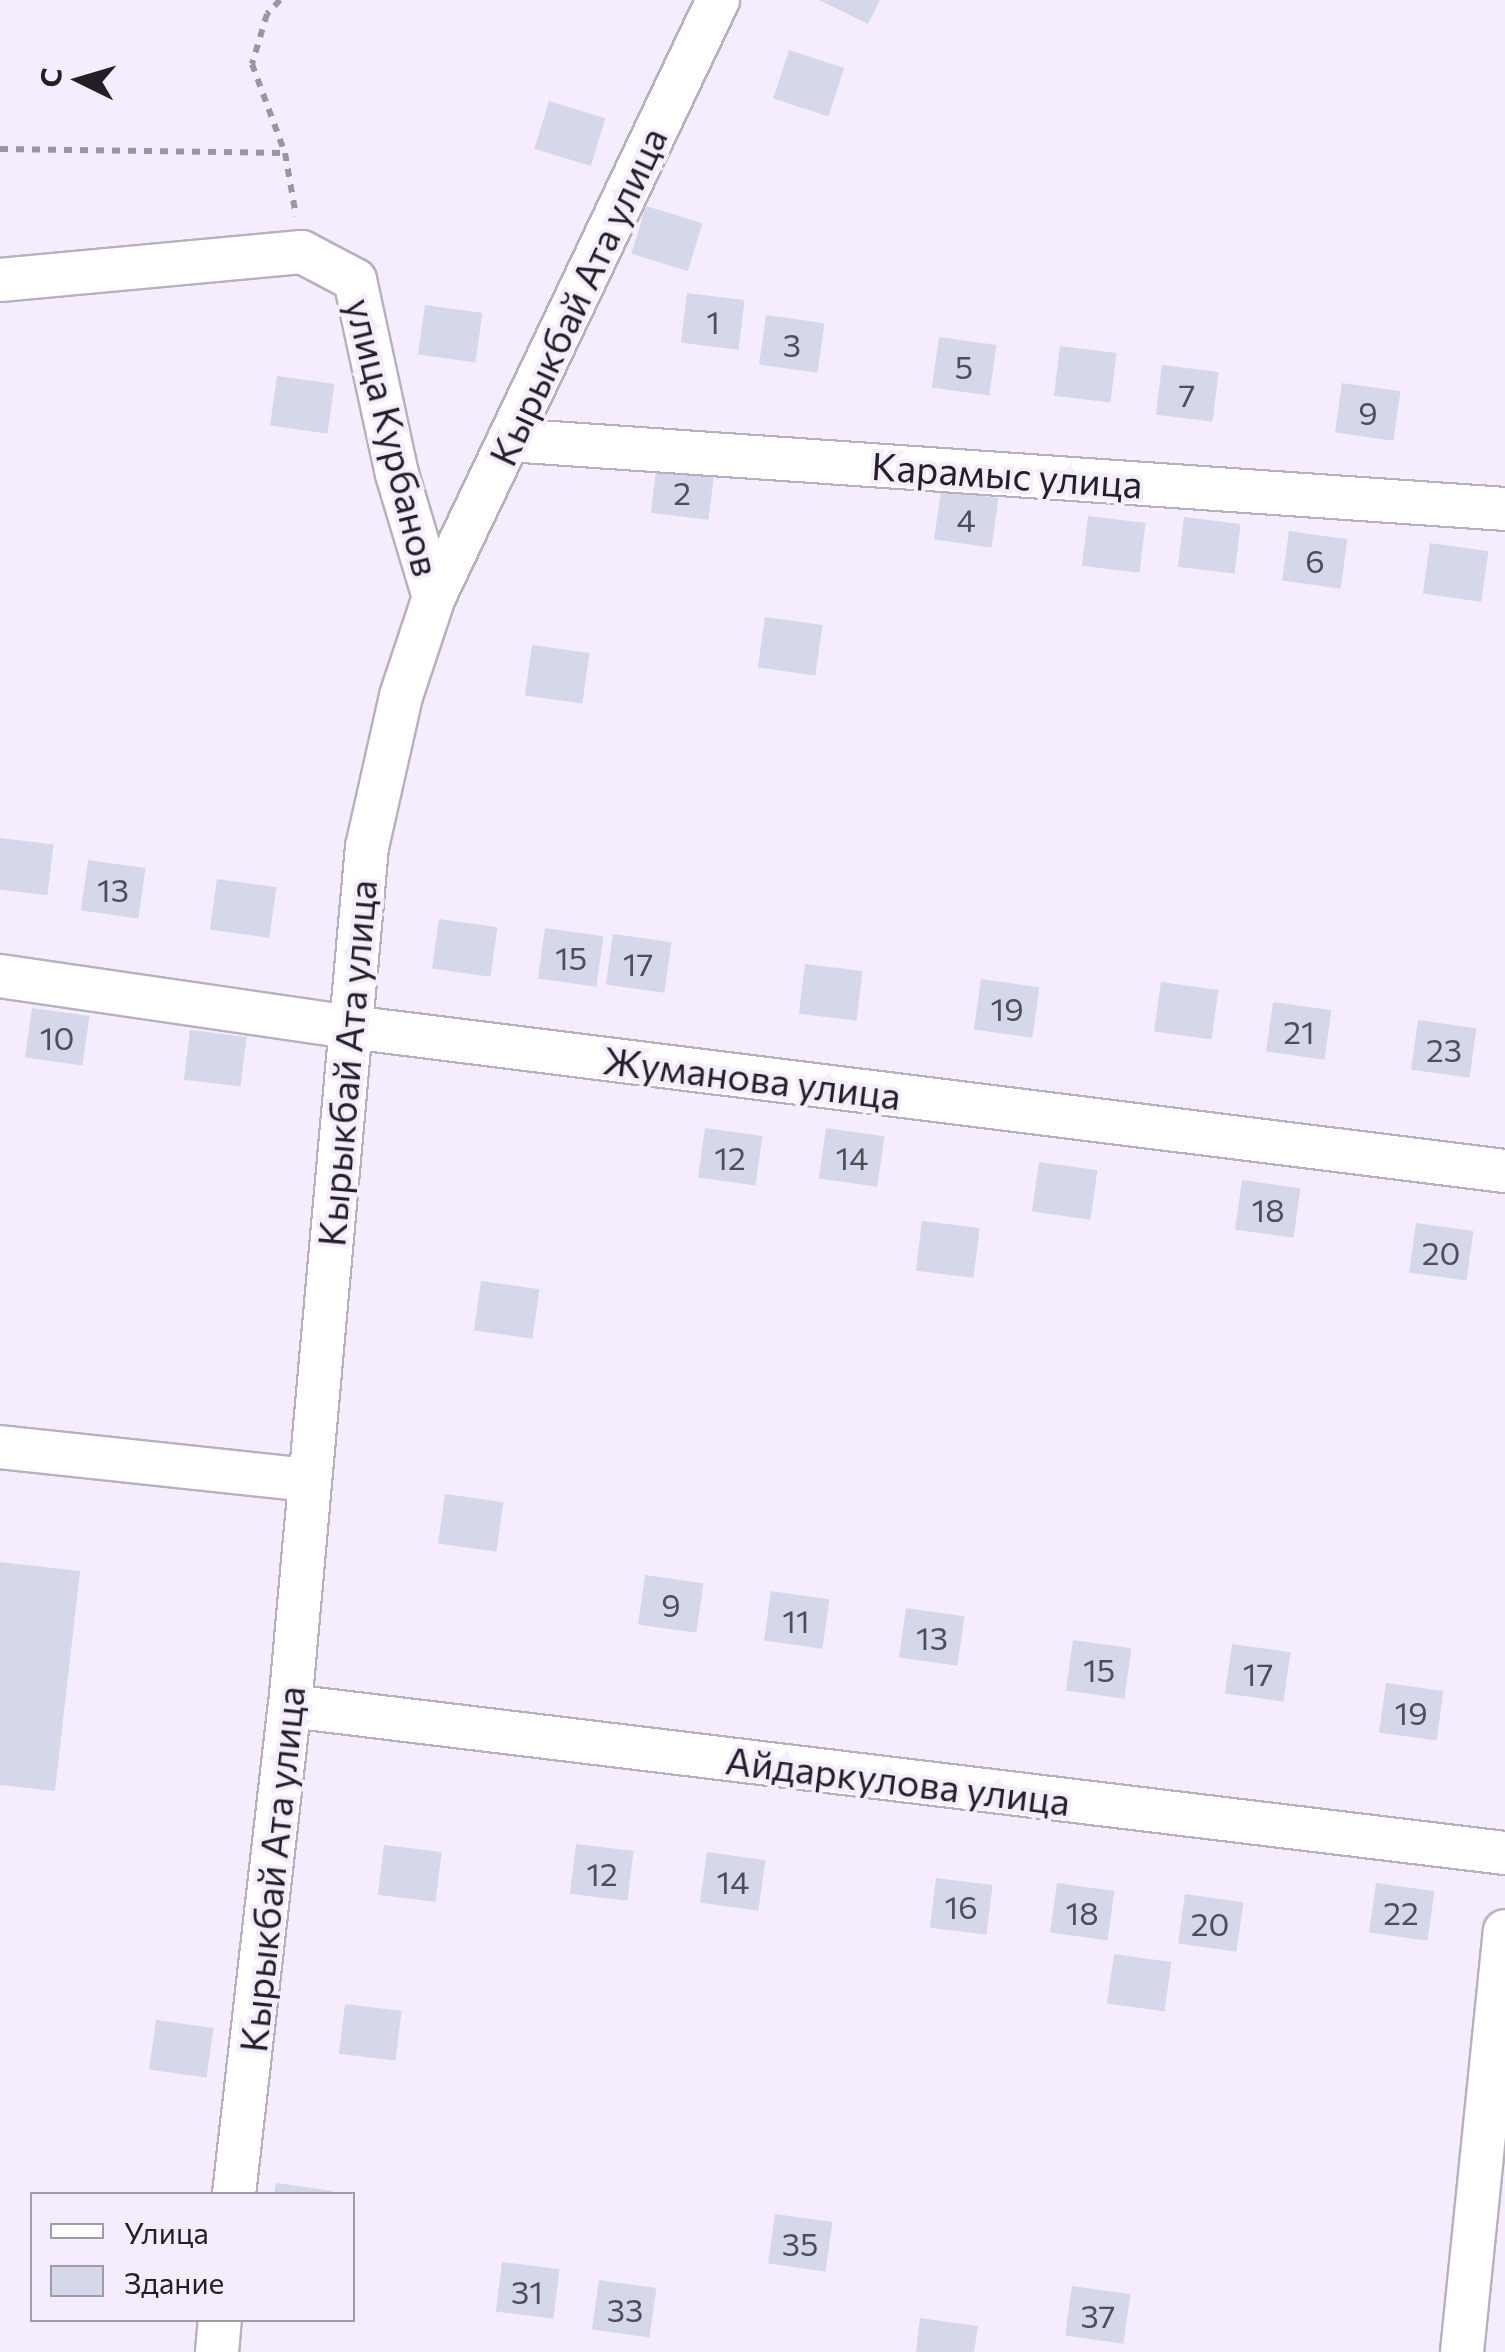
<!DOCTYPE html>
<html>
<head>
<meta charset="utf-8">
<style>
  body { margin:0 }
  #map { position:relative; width:1505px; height:2352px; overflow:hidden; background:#f5edfd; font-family:Commissioner,sans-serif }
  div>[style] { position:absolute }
  .building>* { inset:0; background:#d5d7eb; transform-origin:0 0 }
  .path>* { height:6px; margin-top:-3px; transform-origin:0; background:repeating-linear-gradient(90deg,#9b95a1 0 8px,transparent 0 16px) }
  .roads { filter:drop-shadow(2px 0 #b8afc1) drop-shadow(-2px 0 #b8afc1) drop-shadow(0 2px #b8afc1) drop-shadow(0 -2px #b8afc1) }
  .minor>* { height:42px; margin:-21px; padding:0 21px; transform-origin:21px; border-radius:21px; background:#fff }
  span { translate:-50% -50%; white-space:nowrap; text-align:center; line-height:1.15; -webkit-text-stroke:8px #f5edfd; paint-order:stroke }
  .number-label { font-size:32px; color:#504d57 }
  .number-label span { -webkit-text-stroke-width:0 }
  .street-label { font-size:38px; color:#231f26 }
  .legend { position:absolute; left:30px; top:2192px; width:325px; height:130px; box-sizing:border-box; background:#f5edfd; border:2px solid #a19ba7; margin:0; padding:12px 18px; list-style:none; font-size:30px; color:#231f26 }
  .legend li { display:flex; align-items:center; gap:20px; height:50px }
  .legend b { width:50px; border:2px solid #a19ba7 }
  .north { position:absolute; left:30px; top:30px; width:100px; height:100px; -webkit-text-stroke:8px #f5edfd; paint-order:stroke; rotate:275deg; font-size:28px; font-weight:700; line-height:40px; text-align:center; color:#231f26 }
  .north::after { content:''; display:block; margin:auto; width:35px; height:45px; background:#231f26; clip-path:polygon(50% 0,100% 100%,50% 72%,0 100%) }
</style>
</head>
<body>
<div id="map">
  <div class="building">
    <i style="clip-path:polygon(819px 0,880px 0,868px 24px)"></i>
    <i style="left:789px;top:50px;width:58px;height:51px;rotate:18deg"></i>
    <i style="left:549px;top:101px;width:59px;height:50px;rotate:17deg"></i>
    <i style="left:646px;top:206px;width:59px;height:50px;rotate:17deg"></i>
    <i style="left:687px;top:293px;width:58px;height:50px;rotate:7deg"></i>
    <i style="left:425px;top:305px;width:58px;height:50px;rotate:8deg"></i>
    <i style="left:766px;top:315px;width:59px;height:50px;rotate:8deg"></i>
    <i style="left:939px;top:337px;width:58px;height:51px;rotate:8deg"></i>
    <i style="left:1060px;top:346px;width:57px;height:50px;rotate:7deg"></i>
    <i style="left:1162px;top:365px;width:57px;height:50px;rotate:7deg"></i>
    <i style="left:277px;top:376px;width:58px;height:50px;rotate:8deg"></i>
    <i style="left:1342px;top:383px;width:59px;height:50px;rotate:8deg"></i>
    <i style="left:657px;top:463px;width:58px;height:50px;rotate:7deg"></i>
    <i style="left:941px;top:490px;width:58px;height:50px;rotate:8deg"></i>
    <i style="left:1088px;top:516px;width:58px;height:50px;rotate:7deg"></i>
    <i style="left:1184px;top:517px;width:57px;height:50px;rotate:7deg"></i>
    <i style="left:1289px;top:531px;width:59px;height:50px;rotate:8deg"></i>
    <i style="left:1430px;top:543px;width:59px;height:51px;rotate:8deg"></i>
    <i style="left:765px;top:617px;width:58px;height:51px;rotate:8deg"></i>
    <i style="left:532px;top:645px;width:58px;height:51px;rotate:8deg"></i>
    <i style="left:0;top:838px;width:54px;height:51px;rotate:7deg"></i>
    <i style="left:88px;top:860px;width:58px;height:51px;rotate:8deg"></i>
    <i style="left:217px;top:879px;width:60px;height:51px;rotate:8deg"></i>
    <i style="left:439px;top:919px;width:59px;height:50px;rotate:8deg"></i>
    <i style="left:545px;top:928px;width:59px;height:51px;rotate:8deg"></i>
    <i style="left:613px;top:934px;width:59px;height:51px;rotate:8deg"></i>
    <i style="left:805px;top:964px;width:58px;height:50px;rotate:7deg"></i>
    <i style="left:981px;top:979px;width:59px;height:51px;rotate:8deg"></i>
    <i style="left:1161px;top:982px;width:58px;height:50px;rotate:8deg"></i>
    <i style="left:1273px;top:1002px;width:59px;height:50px;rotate:8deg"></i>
    <i style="left:32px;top:1008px;width:58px;height:50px;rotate:8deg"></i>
    <i style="left:1418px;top:1020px;width:59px;height:50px;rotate:8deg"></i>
    <i style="left:190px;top:1030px;width:57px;height:50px;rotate:7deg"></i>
    <i style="left:705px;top:1128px;width:58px;height:50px;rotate:8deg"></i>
    <i style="left:826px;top:1128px;width:59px;height:51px;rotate:8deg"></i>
    <i style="left:1039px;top:1162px;width:59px;height:50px;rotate:8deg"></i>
    <i style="left:1242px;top:1180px;width:59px;height:50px;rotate:8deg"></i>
    <i style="left:922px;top:1221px;width:58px;height:50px;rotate:7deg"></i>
    <i style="left:1416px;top:1223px;width:58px;height:50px;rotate:8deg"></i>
    <i style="left:481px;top:1281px;width:59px;height:50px;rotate:8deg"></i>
    <i style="left:445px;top:1494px;width:59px;height:50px;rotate:8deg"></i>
    <i style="clip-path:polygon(0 1562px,80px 1571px,55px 1791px,0 1785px)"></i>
    <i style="left:645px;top:1575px;width:59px;height:50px;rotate:8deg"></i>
    <i style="left:771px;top:1591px;width:59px;height:50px;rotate:8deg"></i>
    <i style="left:906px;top:1608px;width:59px;height:50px;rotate:8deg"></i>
    <i style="left:1073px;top:1640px;width:59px;height:51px;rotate:8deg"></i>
    <i style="left:1232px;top:1644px;width:59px;height:50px;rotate:8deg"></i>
    <i style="left:1386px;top:1683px;width:58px;height:50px;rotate:8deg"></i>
    <i style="left:576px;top:1844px;width:58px;height:50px;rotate:7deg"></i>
    <i style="left:384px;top:1845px;width:58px;height:50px;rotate:7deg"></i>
    <i style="left:707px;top:1852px;width:59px;height:51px;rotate:8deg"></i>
    <i style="left:936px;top:1878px;width:57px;height:50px;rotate:7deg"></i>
    <i style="left:1057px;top:1883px;width:58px;height:50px;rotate:8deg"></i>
    <i style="left:1376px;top:1883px;width:59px;height:50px;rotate:8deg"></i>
    <i style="left:1185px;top:1894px;width:59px;height:50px;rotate:8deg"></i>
    <i style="left:1114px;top:1954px;width:58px;height:50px;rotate:8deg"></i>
    <i style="left:345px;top:2004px;width:57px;height:50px;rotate:7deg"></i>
    <i style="left:156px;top:2020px;width:58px;height:50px;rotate:8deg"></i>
    <i style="clip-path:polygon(276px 2183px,333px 2191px,333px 2194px,274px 2194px)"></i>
    <i style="left:775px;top:2214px;width:58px;height:50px;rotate:8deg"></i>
    <i style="left:502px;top:2262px;width:58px;height:50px;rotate:7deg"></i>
    <i style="left:599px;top:2280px;width:58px;height:50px;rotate:8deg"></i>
    <i style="left:1072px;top:2286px;width:59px;height:50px;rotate:8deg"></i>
    <i style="clip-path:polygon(920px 2318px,978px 2326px,974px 2352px,916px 2352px)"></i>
  </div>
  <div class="path">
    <i style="left:280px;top:0;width:19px;rotate:133deg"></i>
    <i style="left:267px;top:14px;width:52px;rotate:106.7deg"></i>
    <i style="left:252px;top:64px;width:95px;rotate:69.7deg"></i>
    <i style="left:285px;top:153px;width:64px;rotate:80.1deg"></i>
    <i style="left:0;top:149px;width:285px;rotate:0.8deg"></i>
  </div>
  <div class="roads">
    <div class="minor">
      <i style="left:0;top:280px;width:303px;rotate:-5.3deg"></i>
      <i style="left:302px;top:252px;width:60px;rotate:27.8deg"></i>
      <i style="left:355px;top:280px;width:198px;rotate:77.8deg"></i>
      <i style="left:397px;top:474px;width:128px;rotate:73.3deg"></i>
      <i style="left:509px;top:440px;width:998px;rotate:3.96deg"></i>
      <i style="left:0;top:976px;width:354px;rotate:8.3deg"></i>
      <i style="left:350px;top:1027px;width:1164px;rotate:7.11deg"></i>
      <i style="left:0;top:1447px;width:309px;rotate:6.1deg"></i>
      <i style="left:290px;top:1706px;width:1224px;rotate:6.9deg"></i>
      <i style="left:234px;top:2194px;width:491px;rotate:-83.5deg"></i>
      <i style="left:290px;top:1706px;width:862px;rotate:-84.88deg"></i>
      <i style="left:367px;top:847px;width:155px;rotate:-77.3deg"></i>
      <i style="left:401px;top:696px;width:104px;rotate:-71.6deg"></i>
      <i style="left:434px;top:597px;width:661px;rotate:-64.56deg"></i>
      <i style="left:217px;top:2352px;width:32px;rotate:-85deg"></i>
      <i style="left:1462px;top:2352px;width:423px;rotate:-84.2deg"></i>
    </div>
  </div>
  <div class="number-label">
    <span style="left:713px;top:321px">1</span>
    <span style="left:792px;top:344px">3</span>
    <span style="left:964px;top:366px">5</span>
    <span style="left:1187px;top:394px">7</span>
    <span style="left:1368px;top:412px">9</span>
    <span style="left:682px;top:492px">2</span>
    <span style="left:966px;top:519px">4</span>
    <span style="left:1315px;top:560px">6</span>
    <span style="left:113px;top:889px">13</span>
    <span style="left:571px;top:957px">15</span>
    <span style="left:638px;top:963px">17</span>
    <span style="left:1007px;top:1008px">19</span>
    <span style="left:1299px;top:1031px">21</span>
    <span style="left:57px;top:1037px">10</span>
    <span style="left:1444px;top:1049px">23</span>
    <span style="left:730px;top:1157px">12</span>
    <span style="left:852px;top:1157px">14</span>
    <span style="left:1268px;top:1209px">18</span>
    <span style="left:1441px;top:1252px">20</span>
    <span style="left:671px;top:1604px">9</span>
    <span style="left:796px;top:1620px">11</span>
    <span style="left:932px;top:1637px">13</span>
    <span style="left:1099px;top:1669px">15</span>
    <span style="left:1258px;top:1673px">17</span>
    <span style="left:1411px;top:1712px">19</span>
    <span style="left:602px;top:1873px">12</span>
    <span style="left:733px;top:1881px">14</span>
    <span style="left:961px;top:1906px">16</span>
    <span style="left:1082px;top:1912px">18</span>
    <span style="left:1401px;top:1912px">22</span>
    <span style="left:1210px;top:1923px">20</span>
    <span style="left:800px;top:2243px">35</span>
    <span style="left:527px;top:2291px">31</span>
    <span style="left:625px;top:2309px">33</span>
    <span style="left:1098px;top:2315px">37</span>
  </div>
  <div class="street-label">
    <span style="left:577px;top:296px;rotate:-65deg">Кырыкбай Ата улица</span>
    <span style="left:394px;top:437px;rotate:76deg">улица Курбанов</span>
    <span style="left:1007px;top:474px;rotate:4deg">Карамыс улица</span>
    <span style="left:346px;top:1063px;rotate:-85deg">Кырыкбай Ата улица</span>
    <span style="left:752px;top:1077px;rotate:7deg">Жуманова улица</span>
    <span style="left:898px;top:1780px;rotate:7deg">Айдаркулова улица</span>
    <span style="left:271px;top:1869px;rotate:-84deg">Кырыкбай Ата улица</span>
  </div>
  <ul class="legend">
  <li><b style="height:12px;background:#fff"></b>Улица</li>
  <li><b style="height:28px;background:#d5d7eb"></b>Здание</li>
  </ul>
  <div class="north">С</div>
</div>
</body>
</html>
